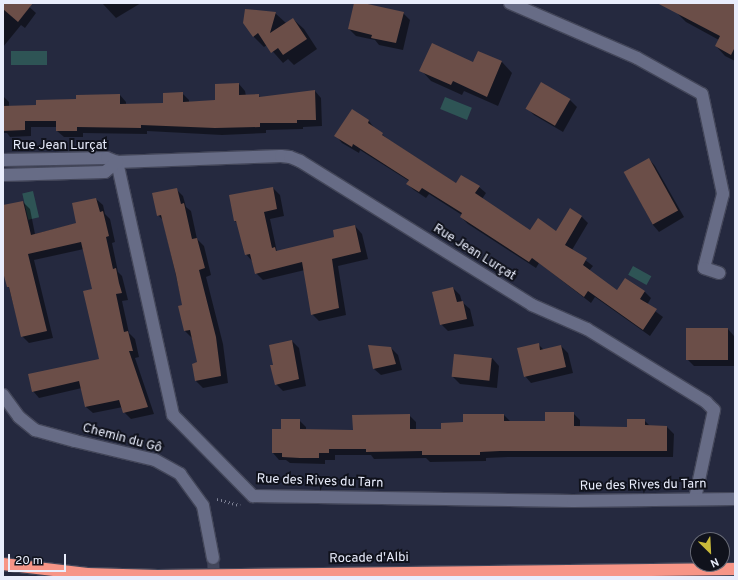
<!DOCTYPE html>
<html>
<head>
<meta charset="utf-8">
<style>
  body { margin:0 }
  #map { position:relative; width:738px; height:580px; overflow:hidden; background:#25293f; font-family:Overpass,sans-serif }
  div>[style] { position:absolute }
  .water>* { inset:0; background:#2e5455; transform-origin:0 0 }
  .shadow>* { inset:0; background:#0007 }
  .building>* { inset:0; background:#6b4e48; transform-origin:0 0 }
  .minor-tunnel>* { height:12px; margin-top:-6px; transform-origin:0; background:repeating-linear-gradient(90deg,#42465b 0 12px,transparent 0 18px) }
  .path>* { height:2.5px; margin-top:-1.25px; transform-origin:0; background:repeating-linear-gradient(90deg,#7e8295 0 1px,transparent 0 4px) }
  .roads { filter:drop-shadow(1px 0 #434659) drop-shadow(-1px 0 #434659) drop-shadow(0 1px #434659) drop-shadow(0 -1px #434659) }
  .minor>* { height:12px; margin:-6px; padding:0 6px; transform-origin:6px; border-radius:6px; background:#676c86 }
  .highway>* { height:12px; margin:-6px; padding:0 6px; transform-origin:6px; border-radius:6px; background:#f79587 }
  span { translate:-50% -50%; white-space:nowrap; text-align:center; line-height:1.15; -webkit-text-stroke:4px #10121c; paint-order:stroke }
  .street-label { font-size:13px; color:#e9edfc }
  .frame { position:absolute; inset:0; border:4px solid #e9edfc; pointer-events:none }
  .north { position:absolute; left:690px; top:532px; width:40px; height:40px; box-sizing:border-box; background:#10121c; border:1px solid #676a76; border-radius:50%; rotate:156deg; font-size:11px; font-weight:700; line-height:16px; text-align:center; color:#e9edfc }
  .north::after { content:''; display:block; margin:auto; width:14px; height:18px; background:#c9ba3a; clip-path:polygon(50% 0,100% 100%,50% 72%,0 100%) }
  .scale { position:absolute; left:8px; top:554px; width:58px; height:18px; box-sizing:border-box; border:2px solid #e9edfc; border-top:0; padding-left:5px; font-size:12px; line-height:14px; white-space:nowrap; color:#e9edfc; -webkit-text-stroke:3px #10121c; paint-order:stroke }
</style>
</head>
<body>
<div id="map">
  <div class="water">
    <i style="left:11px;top:51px;width:36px;height:14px"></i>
    <i style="left:445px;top:97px;width:29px;height:13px;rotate:22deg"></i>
    <i style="left:33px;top:191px;width:27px;height:11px;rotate:77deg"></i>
    <i style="left:633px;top:266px;width:21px;height:10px;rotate:29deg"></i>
  </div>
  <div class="shadow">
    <i style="clip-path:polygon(3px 3px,25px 3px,36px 13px,25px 28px,21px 25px,3px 47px)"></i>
    <i style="clip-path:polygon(102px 3px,141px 3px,116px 18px)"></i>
    <i style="clip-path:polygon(355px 3px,403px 13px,410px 20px,403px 50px,379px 45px,375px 40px,356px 36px,349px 29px)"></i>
    <i style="clip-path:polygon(682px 3px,735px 3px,735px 61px,725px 56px,716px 46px,719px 40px,686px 22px,677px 13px)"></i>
    <i style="clip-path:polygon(275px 13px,286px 23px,293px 19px,304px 29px,317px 49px,294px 65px,288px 59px,283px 63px,267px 45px,264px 47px,253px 36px)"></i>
    <i style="clip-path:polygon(479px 52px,502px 62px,512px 73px,498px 106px,464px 91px,462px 95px,431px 81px,421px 70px,474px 63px)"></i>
    <i style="clip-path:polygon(239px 84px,245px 91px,246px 96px,258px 95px,261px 98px,315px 91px,321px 98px,322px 126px,303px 127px,303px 129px,266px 130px,266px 133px,222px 135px,147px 131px,147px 134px,83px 133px,83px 137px,64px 137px,57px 131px,57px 127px,31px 127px,31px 136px,10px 137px,7px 133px,3px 133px,3px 96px,9px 102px,9px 107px,37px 106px,120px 95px,126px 102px,126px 105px,164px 104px,182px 93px,189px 100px,189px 102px,216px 101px)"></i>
    <i style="clip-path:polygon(570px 100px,577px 107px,563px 132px,534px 115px,527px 108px)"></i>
    <i style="clip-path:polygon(352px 110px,369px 121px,375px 129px,389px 140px,457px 184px,479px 187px,486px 193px,482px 199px,530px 232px,557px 232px,571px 209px,582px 217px,588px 223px,572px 250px,593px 266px,589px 271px,618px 292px,626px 280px,645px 292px,651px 298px,647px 305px,663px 317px,650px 336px,595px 297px,591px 303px,539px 263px,536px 268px,468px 224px,461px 217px,462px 215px,429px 194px,426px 198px,414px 190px,407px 184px,409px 181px,360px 150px,359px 153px,342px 143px,336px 136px)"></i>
    <i style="clip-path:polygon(649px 159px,655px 166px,684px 217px,659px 232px,653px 225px,625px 173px)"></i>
    <i style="clip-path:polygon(273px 188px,280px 195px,284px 216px,270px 219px,277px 252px,336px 237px,355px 226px,362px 234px,368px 259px,338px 266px,346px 315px,319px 321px,312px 314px,305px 270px,263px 280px,256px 273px,252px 261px,246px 254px,238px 224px,235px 221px)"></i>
    <i style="clip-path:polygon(176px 189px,183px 196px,186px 207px,191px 211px,197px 239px,204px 246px,211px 275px,206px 277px,223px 344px,228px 383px,203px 388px,196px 381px,193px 364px,198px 363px,192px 338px,185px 331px,180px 307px,183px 306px,163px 220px,158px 215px)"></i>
    <i style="clip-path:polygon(96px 199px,103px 205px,105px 214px,110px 219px,115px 242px,112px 243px,118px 272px,122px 276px,128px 300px,122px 301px,129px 333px,135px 339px,139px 357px,135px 358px,154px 414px,131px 419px,124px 412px,123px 407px,93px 413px,86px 407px,82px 388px,39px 398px,33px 391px,100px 359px,93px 290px,84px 249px,34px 260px,53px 338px,29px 343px,22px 336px,3px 266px,3px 206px,23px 202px,30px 209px,35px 234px,78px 223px)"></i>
    <i style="clip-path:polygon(453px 288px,460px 295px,462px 302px,470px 309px,474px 326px,448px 331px,441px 324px)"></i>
    <i style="clip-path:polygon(728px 329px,734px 336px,735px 366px,694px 366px,687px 359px)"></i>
    <i style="clip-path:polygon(292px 341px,299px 348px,306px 386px,283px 391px,276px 384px)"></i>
    <i style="clip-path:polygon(538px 344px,544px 350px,561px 346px,568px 353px,573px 373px,531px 383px,525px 376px)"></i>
    <i style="clip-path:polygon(391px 348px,398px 355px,402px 370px,381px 375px,374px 369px)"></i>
    <i style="clip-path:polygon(492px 358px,499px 366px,497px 388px,460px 384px,453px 377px)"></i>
    <i style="clip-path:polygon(573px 413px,580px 420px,580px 427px,628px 428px,644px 420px,651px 427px,667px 427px,674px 434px,673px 457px,508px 457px,486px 458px,486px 461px,430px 462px,426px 458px,374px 459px,371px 455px,335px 455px,335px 460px,325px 460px,325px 464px,290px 463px,286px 460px,279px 460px,273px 453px,273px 430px,282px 430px,299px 420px,306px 427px,306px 430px,354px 431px,409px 415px,416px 422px,416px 430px,442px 430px,464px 423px,504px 415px,511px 422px,546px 422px)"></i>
  </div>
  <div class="building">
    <i style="clip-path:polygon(3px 3px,33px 3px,18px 22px,3px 9px)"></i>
    <i style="clip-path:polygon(354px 3px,363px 3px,404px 12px,396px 43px,371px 38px,372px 35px,348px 29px)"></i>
    <i style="clip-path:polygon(657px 3px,735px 3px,735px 47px,731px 55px,715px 46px,720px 36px)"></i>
    <i style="clip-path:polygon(245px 9px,276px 12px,270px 33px,293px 18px,307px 39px,283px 55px,278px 48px,271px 53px,258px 33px,253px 37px,243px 23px)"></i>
    <i style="clip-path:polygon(432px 43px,473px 62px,478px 51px,502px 61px,487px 97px,453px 81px,451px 85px,419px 71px)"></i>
    <i style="left:541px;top:82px;width:34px;height:31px;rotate:30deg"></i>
    <i style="clip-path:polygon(239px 83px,239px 95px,259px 94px,259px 97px,315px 90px,316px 120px,297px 120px,297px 123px,260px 123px,260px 127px,215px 128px,141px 125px,141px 128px,77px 127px,77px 131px,56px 131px,56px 121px,25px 121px,25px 130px,3px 131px,3px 106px,36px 105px,36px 100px,76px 99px,76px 95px,120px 94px,120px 104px,163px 103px,163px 93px,183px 92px,183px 102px,215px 100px,215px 84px)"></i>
    <i style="clip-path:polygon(352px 109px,369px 120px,368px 123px,383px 133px,382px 135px,456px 183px,461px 175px,480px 186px,475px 193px,530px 230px,538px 218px,556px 231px,570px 208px,582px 216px,565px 245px,587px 258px,583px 265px,617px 290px,625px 278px,645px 291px,640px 299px,657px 309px,643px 330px,588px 291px,584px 297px,532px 258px,529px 262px,460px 217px,462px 213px,422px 188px,419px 192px,406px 184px,409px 180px,353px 144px,352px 147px,334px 136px)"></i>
    <i style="left:649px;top:158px;width:60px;height:29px;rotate:61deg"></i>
    <i style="clip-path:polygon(273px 187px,277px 209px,264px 212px,272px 248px,275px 247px,276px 251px,334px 237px,333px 230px,355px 225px,361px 252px,332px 259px,339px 308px,311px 315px,302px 262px,255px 274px,250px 254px,245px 255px,236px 221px,234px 221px,229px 195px)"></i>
    <i style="clip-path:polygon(177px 188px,181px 204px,184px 203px,192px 239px,197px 238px,205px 268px,199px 270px,216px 337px,221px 376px,195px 381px,192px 364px,197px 362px,190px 330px,184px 331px,178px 306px,182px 305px,176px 275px,161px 215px,157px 216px,152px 193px)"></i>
    <i style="clip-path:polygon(96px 198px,100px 212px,103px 211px,109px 236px,106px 237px,113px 269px,116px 268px,119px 283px,122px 293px,116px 294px,124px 332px,128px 331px,133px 351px,129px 351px,148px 407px,123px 413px,119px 400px,85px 407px,79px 381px,32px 392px,28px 374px,99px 359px,83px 291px,92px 289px,81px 242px,28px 254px,47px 331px,21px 337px,9px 287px,7px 287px,3px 272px,3px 205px,23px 201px,31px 235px,76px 223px,72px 203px)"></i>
    <i style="clip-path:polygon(453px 287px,457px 302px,463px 301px,467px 319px,440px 325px,432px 292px)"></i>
    <i style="left:686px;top:328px;width:42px;height:32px"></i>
    <i style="clip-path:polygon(292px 340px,299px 379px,275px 385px,270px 365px,273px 365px,269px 345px)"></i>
    <i style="clip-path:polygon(539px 343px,540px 350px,561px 345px,566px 367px,524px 377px,517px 348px)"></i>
    <i style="clip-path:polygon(368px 345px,391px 347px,396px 364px,373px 369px)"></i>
    <i style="left:454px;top:354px;width:38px;height:23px;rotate:6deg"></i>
    <i style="clip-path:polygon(545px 412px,574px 412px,574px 426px,627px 427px,627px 419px,645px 419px,645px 425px,667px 426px,667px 451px,500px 451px,480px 452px,480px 455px,422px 455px,422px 451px,366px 452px,366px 449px,329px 449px,329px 453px,319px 453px,319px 458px,300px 458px,282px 457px,282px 453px,272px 453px,272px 429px,281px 429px,281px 419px,300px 419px,300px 429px,353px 430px,352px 415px,410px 414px,410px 429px,441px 429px,441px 423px,463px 422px,463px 414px,504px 414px,504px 421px,545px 421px)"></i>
  </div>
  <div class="minor-tunnel">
    <i style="left:213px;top:558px;width:19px;rotate:87deg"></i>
  </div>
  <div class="path">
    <i style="left:217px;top:499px;width:24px;rotate:15deg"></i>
  </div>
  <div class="roads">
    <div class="minor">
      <i style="left:510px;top:3px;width:138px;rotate:23.4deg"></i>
      <i style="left:637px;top:58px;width:74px;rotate:29deg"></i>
      <i style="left:702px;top:94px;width:102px;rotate:78.1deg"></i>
      <i style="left:723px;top:194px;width:76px;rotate:104.4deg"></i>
      <i style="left:704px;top:268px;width:16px;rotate:18deg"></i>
      <i style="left:3px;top:160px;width:104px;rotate:-1.1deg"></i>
      <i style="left:107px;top:158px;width:11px;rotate:22deg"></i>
      <i style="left:117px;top:162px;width:164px;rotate:-2.1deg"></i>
      <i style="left:281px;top:156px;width:9px;rotate:6deg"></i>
      <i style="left:290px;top:157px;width:11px;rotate:22deg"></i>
      <i style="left:300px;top:161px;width:273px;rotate:31.8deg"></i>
      <i style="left:532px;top:305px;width:60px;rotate:23.6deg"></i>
      <i style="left:587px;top:329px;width:140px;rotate:31.5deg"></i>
      <i style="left:706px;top:402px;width:11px;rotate:45deg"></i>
      <i style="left:714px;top:410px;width:91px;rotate:102.1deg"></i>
      <i style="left:117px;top:162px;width:259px;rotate:77.5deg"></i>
      <i style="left:173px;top:415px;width:114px;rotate:45.4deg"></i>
      <i style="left:253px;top:496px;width:320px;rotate:0.9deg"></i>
      <i style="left:573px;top:501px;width:162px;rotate:-0.7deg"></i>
      <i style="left:3px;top:175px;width:102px;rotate:-1.7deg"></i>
      <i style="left:105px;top:172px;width:16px;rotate:-40deg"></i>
      <i style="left:3px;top:395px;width:27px;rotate:54deg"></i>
      <i style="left:19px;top:417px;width:21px;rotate:39deg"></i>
      <i style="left:35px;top:430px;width:41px;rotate:15.4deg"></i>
      <i style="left:75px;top:441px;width:82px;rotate:13.4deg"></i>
      <i style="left:155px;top:460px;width:29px;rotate:29deg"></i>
      <i style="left:180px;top:474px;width:39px;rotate:54deg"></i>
      <i style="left:203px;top:506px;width:53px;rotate:79.1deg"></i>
    </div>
    <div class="highway">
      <i style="left:3px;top:564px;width:85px;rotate:6.8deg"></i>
      <i style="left:87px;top:574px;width:71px;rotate:1.6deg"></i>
      <i style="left:158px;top:576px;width:577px;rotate:-0.7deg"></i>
    </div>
  </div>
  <div class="street-label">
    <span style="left:60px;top:146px">Rue Jean Lurçat</span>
    <span style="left:474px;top:253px;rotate:32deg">Rue Jean Lurçat</span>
    <span style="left:122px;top:439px;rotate:15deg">Chemin du Gô</span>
    <span style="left:320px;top:482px;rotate:2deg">Rue des Rives du Tarn</span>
    <span style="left:643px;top:486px;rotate:-1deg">Rue des Rives du Tarn</span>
    <span style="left:369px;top:559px;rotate:-1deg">Rocade d'Albi</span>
  </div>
  <div class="frame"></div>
  <div class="north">N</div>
  <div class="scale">20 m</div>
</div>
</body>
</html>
